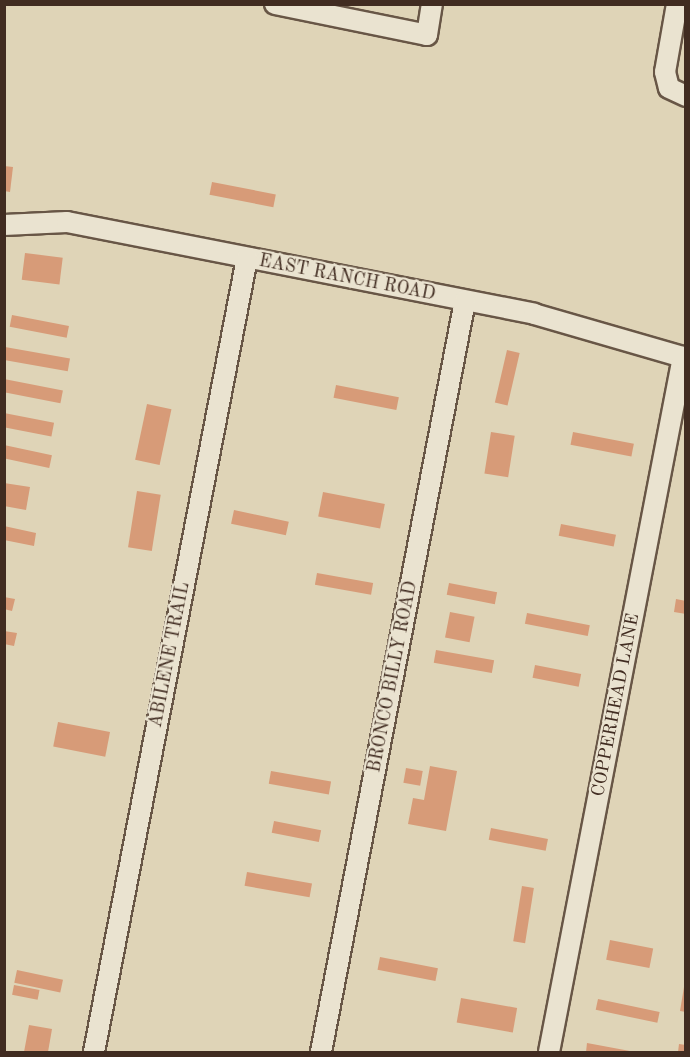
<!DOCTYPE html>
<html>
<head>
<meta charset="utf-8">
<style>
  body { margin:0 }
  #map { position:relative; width:690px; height:1057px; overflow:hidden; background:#dfd4b7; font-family:"Old Standard TT",serif }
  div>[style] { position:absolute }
  .building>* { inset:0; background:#d79b78; transform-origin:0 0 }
  .roads { filter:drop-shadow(2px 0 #685646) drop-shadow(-2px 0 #685646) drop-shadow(0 2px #685646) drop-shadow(0 -2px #685646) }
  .minor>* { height:20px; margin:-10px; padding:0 10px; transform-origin:10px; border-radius:10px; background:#eae3d0 }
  span { translate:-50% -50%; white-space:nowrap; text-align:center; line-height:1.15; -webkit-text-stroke:4.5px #eae3d0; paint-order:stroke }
  .street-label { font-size:18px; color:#412c21 }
  .frame { position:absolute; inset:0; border:6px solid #412c21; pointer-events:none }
</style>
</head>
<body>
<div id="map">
  <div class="building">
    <i style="clip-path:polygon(4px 166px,13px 167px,10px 192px,4px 191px)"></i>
    <i style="left:212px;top:182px;width:65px;height:13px;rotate:11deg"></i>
    <i style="left:25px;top:253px;width:38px;height:27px;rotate:7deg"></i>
    <i style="left:12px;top:315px;width:58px;height:12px;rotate:11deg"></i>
    <i style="left:5px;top:347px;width:66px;height:13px;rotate:10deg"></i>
    <i style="left:507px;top:350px;width:13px;height:54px;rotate:13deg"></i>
    <i style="left:4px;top:379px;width:60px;height:13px;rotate:11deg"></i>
    <i style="left:336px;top:385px;width:64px;height:13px;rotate:11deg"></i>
    <i style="left:147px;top:404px;width:25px;height:57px;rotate:12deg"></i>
    <i style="left:4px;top:413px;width:51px;height:14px;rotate:11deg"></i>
    <i style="left:491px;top:432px;width:24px;height:42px;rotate:9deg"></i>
    <i style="left:573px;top:432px;width:62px;height:13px;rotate:11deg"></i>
    <i style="left:4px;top:445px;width:49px;height:13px;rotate:12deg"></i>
    <i style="clip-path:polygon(4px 483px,30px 487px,26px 510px,4px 506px)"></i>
    <i style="left:137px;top:491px;width:24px;height:57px;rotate:9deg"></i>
    <i style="left:323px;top:492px;width:63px;height:25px;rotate:11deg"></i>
    <i style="left:234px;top:510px;width:56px;height:14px;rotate:12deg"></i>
    <i style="left:561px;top:524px;width:56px;height:12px;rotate:11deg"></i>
    <i style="clip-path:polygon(4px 526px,36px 533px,34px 546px,4px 540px)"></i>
    <i style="left:317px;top:573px;width:57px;height:12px;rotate:10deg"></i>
    <i style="left:449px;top:583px;width:49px;height:12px;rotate:11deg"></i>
    <i style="clip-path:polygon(4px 597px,15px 599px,12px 611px,4px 609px)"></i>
    <i style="clip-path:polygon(676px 599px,686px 601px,686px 614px,674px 612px)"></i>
    <i style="left:450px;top:612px;width:25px;height:26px;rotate:11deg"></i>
    <i style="left:527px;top:613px;width:64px;height:11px;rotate:11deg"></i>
    <i style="clip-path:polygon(4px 631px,17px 633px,14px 646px,4px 644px)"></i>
    <i style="left:436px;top:650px;width:59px;height:13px;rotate:10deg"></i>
    <i style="left:535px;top:665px;width:47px;height:13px;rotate:11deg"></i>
    <i style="left:58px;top:722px;width:53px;height:25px;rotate:11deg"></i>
    <i style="clip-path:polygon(430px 766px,457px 771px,446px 831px,408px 824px,413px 798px,424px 800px)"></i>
    <i style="left:406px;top:768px;width:17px;height:15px;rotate:10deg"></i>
    <i style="left:271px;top:771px;width:61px;height:13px;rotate:10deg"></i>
    <i style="left:274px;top:821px;width:48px;height:12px;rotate:11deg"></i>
    <i style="left:491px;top:828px;width:58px;height:12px;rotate:11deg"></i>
    <i style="left:247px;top:872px;width:66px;height:14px;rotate:10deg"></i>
    <i style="left:522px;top:886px;width:12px;height:56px;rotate:9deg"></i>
    <i style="left:610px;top:940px;width:44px;height:20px;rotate:11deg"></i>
    <i style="left:380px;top:957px;width:59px;height:13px;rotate:11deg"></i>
    <i style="left:17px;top:970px;width:47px;height:13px;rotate:12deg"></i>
    <i style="left:14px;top:985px;width:26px;height:10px;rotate:11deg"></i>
    <i style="clip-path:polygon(684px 987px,686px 987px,686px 1012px,680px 1011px)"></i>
    <i style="left:461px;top:998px;width:57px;height:25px;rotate:10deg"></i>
    <i style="left:598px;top:999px;width:63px;height:11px;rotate:12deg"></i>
    <i style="clip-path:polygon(29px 1025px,52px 1029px,48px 1052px,24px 1052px)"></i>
    <i style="clip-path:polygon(587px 1043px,630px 1051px,630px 1052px,586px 1052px)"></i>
    <i style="clip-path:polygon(679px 1044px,686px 1045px,686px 1052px,678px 1052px)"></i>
  </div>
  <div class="roads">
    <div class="minor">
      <i style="left:275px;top:4px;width:155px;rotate:11.5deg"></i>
      <i style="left:427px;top:35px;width:31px;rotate:-81deg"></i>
      <i style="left:677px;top:4px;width:69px;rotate:100deg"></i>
      <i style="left:665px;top:72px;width:16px;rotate:76deg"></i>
      <i style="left:669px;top:88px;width:19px;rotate:25deg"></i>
      <i style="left:4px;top:225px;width:63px;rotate:-2.7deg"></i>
      <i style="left:67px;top:222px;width:476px;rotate:11.1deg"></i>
      <i style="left:534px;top:314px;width:158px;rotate:16.1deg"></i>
      <i style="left:94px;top:1052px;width:809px;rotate:-79.09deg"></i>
      <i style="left:321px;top:1052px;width:765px;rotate:-79.15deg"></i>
      <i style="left:549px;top:1052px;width:708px;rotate:-79.09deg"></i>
    </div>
  </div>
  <div class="street-label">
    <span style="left:347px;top:278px;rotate:11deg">EAST RANCH ROAD</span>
    <span style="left:170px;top:655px;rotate:-79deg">ABILENE TRAIL</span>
    <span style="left:393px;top:677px;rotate:-79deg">BRONCO BILLY ROAD</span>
    <span style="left:616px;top:705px;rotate:-79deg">COPPERHEAD LANE</span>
  </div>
  <div class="frame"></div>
</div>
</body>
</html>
